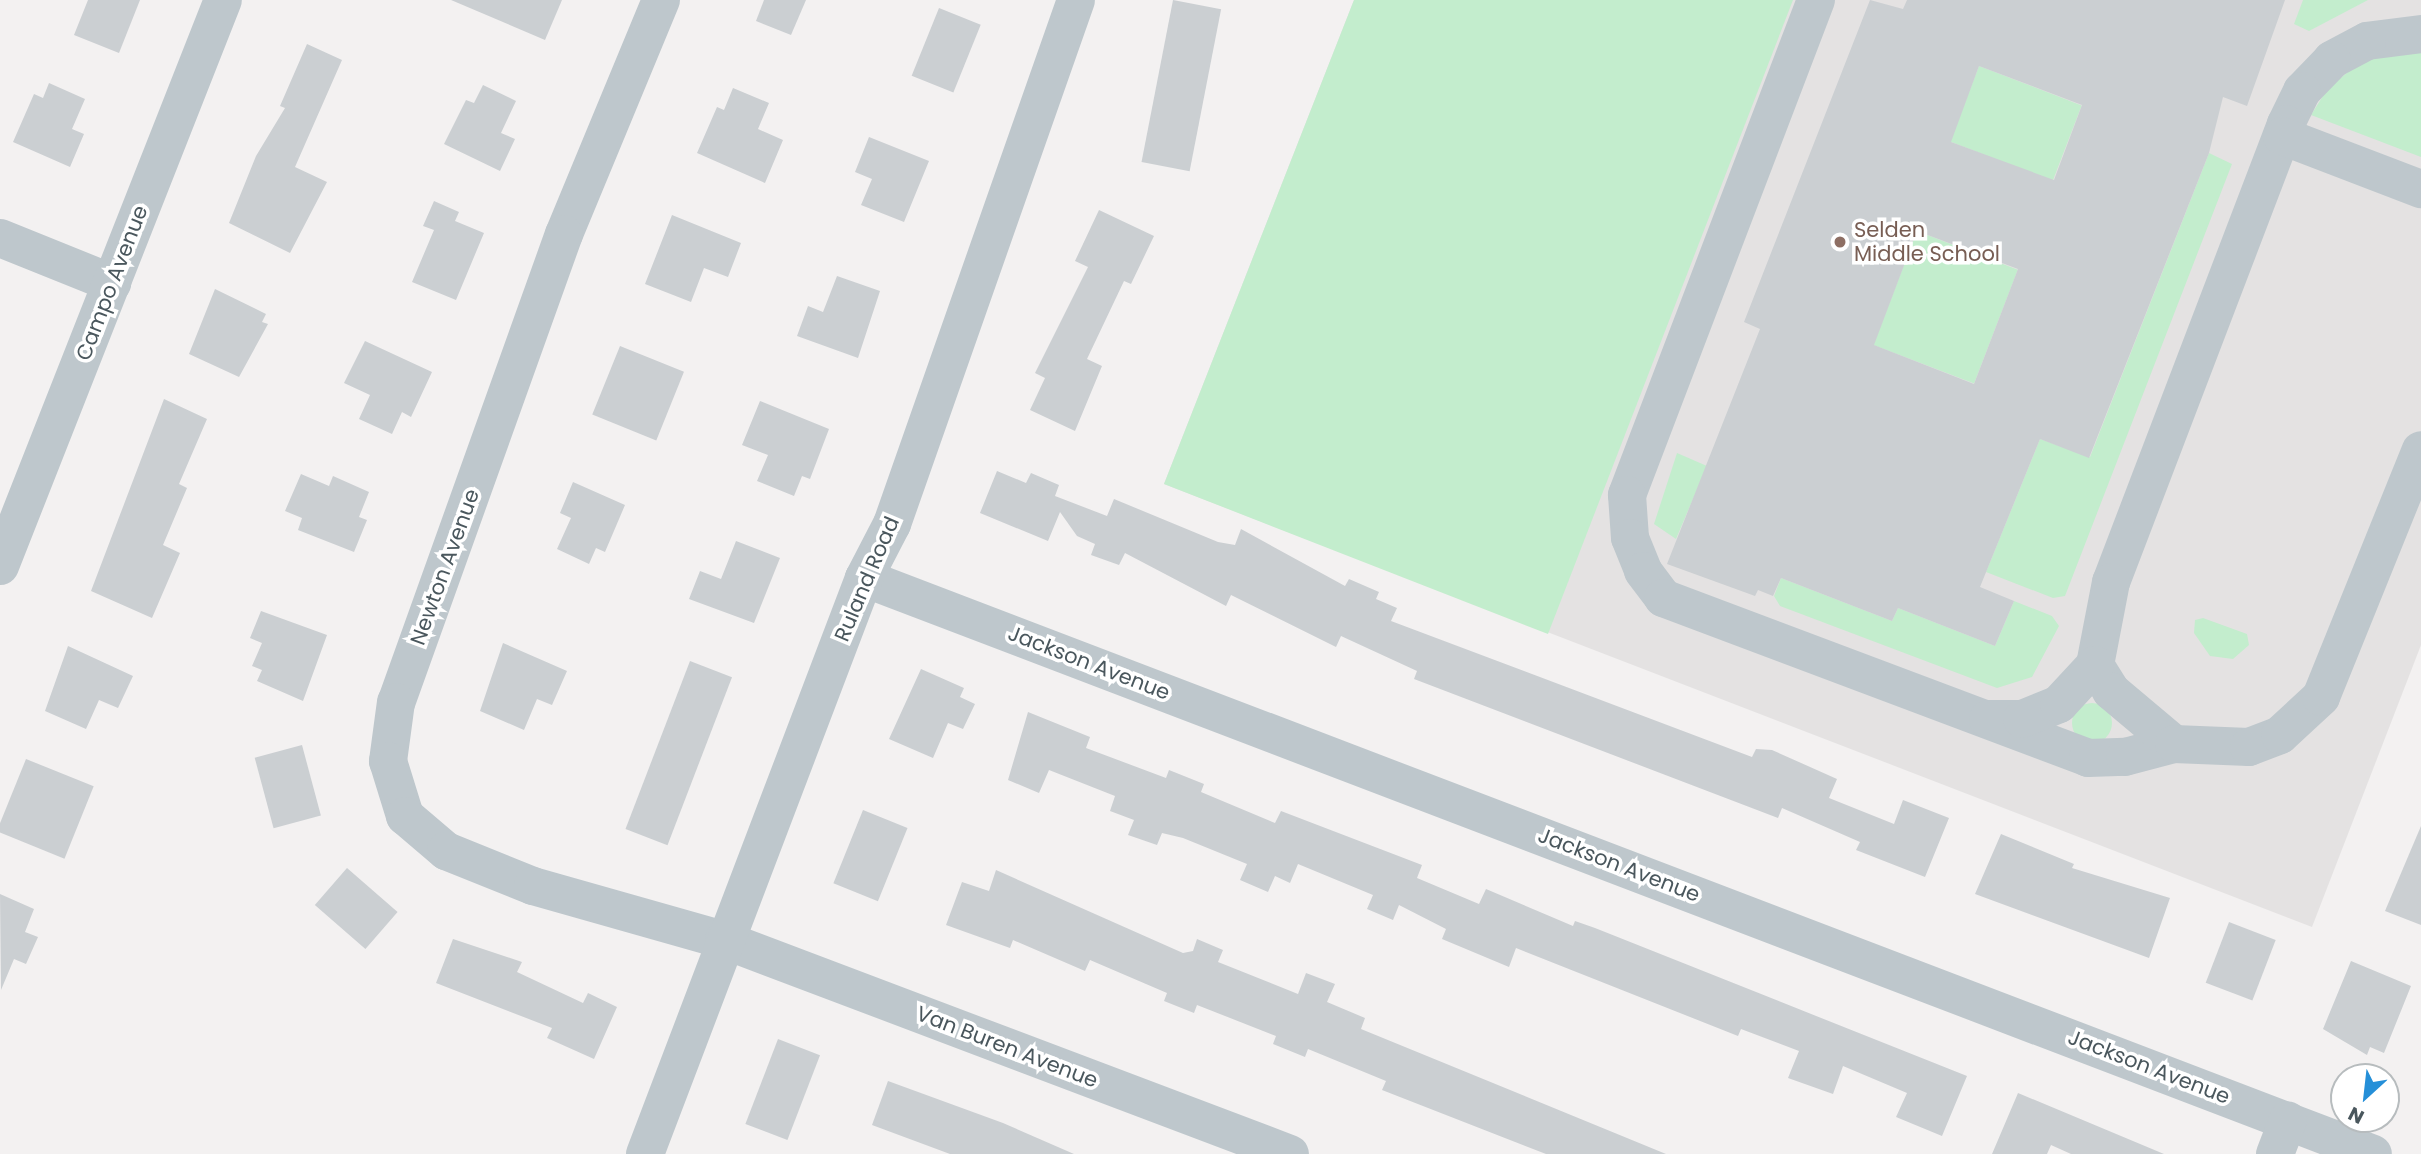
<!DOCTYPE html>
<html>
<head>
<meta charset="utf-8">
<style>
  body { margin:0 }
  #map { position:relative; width:2421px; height:1154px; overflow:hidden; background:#f3f1f1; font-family:Poppins,sans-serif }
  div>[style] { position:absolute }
  .education>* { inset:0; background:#e4e2e2 }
  .green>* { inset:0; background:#c3edcd; transform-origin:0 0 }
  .round { border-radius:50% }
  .building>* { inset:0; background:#cbcfd2; transform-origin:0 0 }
  .minor>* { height:38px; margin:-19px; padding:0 19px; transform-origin:19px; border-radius:19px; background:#bec7cc }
  .dots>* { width:19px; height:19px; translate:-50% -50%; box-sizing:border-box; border:4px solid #fff; border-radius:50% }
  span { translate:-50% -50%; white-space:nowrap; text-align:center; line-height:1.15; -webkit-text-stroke:7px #fff; paint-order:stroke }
  .education-label { font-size:21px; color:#785e54 }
  .left { translate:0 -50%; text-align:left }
  .street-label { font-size:21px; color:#4a575d }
  .north { position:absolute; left:2330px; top:1063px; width:70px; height:70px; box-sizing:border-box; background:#fff; border:2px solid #b7bcbe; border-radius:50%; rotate:207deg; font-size:19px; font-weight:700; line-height:28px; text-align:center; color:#4a575d }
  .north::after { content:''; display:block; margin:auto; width:24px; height:32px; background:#258fd8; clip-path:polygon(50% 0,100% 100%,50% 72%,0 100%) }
</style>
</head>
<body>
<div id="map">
  <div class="education">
    <i style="clip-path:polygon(1354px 0,2421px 0,2421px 645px,2312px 927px,1164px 484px)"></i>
  </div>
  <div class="green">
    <i style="clip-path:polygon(1354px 0,1793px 0,1548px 634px,1164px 484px)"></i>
    <i style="clip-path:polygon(2303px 0,2368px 0,2309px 31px,2294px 24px)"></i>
    <i style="clip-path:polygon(2421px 49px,2421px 157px,2311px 115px,2328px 88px,2363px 60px)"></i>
    <i style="left:1979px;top:66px;width:110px;height:81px;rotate:21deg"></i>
    <i style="clip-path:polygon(2209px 153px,2232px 164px,2065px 596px,2053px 598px,1986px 572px,2040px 439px,2090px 457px)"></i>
    <i style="left:1917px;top:231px;width:108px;height:122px;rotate:21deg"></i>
    <i style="clip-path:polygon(1677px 453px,1707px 466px,1676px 539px,1654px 524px)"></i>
    <i style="clip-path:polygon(1781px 578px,1892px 621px,1898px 608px,1995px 646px,2014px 601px,2052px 616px,2059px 626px,2032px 677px,1997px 688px,1780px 606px,1774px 596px)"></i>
    <i style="clip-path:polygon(2203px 618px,2247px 634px,2249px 645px,2233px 659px,2210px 656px,2194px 633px,2195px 620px)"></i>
    <i class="round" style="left:2072px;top:703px;width:40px;height:40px"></i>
  </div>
  <div class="building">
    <i style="clip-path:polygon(88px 0,140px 0,119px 53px,74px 35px)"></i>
    <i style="clip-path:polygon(451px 0,562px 0,545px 40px)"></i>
    <i style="clip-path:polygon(764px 0,806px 0,791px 35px,756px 21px)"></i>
    <i style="left:1173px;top:0;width:49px;height:165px;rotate:11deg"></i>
    <i style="clip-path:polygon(evenodd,1870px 0,1903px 9px,1907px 0,2285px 0,2247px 106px,2223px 97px,2209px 153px,2089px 458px,2040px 439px,1980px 587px,2014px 601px,1995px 646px,1898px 608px,1892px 621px,1781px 578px,1773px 596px,1758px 590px,1755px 596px,1667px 564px,1760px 329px,1744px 322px,1870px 0,1979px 66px,2082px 105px,2054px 180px,1951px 142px,1979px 66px,1870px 0,1917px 231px,2018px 269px,1974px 384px,1874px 345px,1917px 231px)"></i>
    <i style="left:939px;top:8px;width:45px;height:73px;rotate:22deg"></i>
    <i style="clip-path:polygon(307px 44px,342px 60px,295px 167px,327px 182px,290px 253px,229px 223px,256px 156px,285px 108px,280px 106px)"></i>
    <i style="clip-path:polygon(49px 83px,85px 99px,72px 129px,84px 134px,70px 167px,13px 142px,34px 94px,43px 98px)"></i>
    <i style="clip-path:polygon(483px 85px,516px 101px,501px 133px,515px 139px,500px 171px,444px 144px,466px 100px,474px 103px)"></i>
    <i style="clip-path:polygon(733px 88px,769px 103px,758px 129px,783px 140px,765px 183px,697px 153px,717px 107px,724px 110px)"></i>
    <i style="clip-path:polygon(869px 137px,929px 161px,904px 222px,861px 205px,872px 179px,855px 172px)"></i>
    <i style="clip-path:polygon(434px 201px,459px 212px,455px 221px,484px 233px,456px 300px,412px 282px,434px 230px,423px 226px)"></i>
    <i style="clip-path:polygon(1099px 210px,1154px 236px,1131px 284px,1124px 281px,1087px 359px,1102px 366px,1075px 431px,1030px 410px,1045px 378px,1035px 373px,1088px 267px,1075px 261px)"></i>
    <i style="clip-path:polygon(672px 215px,741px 243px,728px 277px,704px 268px,691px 302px,645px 284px)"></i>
    <i style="clip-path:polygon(837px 276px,880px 291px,858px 358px,797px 336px,808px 306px,823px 312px)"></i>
    <i style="clip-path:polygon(215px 289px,266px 314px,262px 322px,268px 324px,239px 377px,189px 354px)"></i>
    <i style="clip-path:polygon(365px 341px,432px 372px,411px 417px,402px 412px,392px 434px,359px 419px,370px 395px,344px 383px)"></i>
    <i style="left:620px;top:346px;width:69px;height:74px;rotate:22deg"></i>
    <i style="clip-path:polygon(164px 399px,207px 419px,179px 484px,187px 488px,163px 545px,180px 553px,152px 618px,91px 591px)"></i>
    <i style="clip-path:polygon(760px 401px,829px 429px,810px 479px,802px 476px,794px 496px,757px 481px,768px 455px,742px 445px)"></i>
    <i style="clip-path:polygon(997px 471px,1026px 483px,1031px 473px,1059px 485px,1055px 496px,1107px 516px,1114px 499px,1218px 542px,1235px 545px,1241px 529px,1345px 586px,1349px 579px,1379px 592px,1376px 599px,1397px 608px,1391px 621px,1752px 757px,1756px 749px,1772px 750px,1837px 779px,1829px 798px,1894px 824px,1903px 800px,1949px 818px,1925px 877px,1856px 850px,1860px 842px,1782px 808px,1778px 818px,1414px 679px,1417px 671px,1341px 636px,1336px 647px,1231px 595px,1226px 606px,1125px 553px,1119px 565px,1091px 555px,1095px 544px,1077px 536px,1060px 512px,1048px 541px,980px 513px)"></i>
    <i style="clip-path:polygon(301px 474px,329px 486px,333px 476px,369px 492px,359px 517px,367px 520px,354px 552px,298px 530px,302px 518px,285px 511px)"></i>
    <i style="clip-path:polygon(573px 482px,625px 505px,605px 552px,596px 548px,589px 564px,557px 549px,571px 518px,560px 513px)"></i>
    <i style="clip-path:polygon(736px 541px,780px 558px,754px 623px,689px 599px,700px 571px,721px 579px)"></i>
    <i style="clip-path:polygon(261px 611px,327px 635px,303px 701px,257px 681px,262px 670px,252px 666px,262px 643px,250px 638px)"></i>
    <i style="clip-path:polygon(503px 643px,567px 671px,552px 705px,537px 699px,524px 730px,480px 711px)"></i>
    <i style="clip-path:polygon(68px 646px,133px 676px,118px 708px,99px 700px,86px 729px,45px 711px)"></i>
    <i style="left:690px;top:661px;width:45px;height:180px;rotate:21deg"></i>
    <i style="clip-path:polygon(921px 669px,964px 688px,960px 697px,975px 704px,963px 729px,948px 723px,933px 758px,889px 739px)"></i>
    <i style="clip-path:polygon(1028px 712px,1090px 737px,1086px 748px,1166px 778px,1169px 770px,1204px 784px,1201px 792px,1275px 823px,1281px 811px,1422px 865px,1417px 878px,1479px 904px,1486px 889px,1573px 926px,1575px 921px,1595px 928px,1967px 1076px,1942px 1136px,1896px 1117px,1907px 1093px,1843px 1066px,1833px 1094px,1788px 1078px,1799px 1051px,1741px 1029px,1738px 1036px,1516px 948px,1509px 967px,1442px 939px,1446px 929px,1399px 905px,1393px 920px,1367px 909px,1373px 895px,1298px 864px,1290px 883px,1275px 876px,1268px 892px,1240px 880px,1247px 864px,1183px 838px,1162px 833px,1157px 845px,1128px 835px,1134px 820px,1110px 811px,1115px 796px,1049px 770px,1039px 793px,1008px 780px)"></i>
    <i style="left:302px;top:745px;width:73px;height:49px;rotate:75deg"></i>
    <i style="left:26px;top:759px;width:73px;height:78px;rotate:22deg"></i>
    <i style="left:863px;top:810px;width:48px;height:79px;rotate:22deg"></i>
    <i style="clip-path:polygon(2421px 826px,2421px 925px,2385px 911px)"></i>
    <i style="clip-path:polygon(2001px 834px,2074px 864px,2072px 868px,2170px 898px,2149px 958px,1975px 894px)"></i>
    <i style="left:347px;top:868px;width:67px;height:49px;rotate:41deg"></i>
    <i style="clip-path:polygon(996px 870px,1183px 953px,1193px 951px,1197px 939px,1223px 950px,1218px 962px,1298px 994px,1306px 973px,1335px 984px,1327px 1002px,1365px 1018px,1361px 1029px,1666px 1154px,1546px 1154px,1382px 1090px,1386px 1081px,1308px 1049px,1305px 1057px,1273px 1044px,1276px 1036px,1197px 1005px,1194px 1013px,1164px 1001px,1167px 993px,1090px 960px,1085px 971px,1013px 940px,1010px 948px,946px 925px,962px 882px,989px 891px)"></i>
    <i style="clip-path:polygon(0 894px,34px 909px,25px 932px,38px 937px,26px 964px,14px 959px,1px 990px)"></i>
    <i style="left:2229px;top:922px;width:50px;height:65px;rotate:21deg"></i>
    <i style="clip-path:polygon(453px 939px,522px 962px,517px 972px,583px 1003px,588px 993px,617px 1007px,594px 1059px,547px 1038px,552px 1028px,436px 983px)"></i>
    <i style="clip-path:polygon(2351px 961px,2411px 986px,2384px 1053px,2370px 1047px,2367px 1055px,2323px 1029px)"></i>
    <i style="left:778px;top:1039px;width:45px;height:91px;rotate:21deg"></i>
    <i style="clip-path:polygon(888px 1081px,1003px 1123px,1074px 1154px,950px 1154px,872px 1125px)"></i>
    <i style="clip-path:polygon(2018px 1093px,2164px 1154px,2071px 1154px,2051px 1145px,2047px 1154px,1992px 1154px)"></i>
  </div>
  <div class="minor">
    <i style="left:661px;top:0;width:253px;rotate:112.5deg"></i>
    <i style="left:564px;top:234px;width:497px;rotate:109.7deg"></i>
    <i style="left:396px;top:702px;width:60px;rotate:97.7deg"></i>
    <i style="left:388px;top:761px;width:58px;rotate:72.8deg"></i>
    <i style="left:405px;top:816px;width:54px;rotate:40.5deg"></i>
    <i style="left:446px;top:851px;width:94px;rotate:21.9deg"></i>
    <i style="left:533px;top:886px;width:198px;rotate:15.8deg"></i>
    <i style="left:724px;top:940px;width:605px;rotate:20.71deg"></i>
    <i style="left:1816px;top:0;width:530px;rotate:110.9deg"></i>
    <i style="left:1627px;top:495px;width:43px;rotate:86deg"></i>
    <i style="left:1630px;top:538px;width:35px;rotate:68deg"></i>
    <i style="left:1643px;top:571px;width:34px;rotate:53deg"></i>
    <i style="left:1663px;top:598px;width:454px;rotate:20.6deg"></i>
    <i style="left:2088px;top:758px;width:37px;rotate:-2deg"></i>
    <i style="left:2125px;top:757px;width:51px;rotate:-14.9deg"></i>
    <i style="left:2421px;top:34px;width:54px;rotate:172.6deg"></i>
    <i style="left:2367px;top:41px;width:40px;rotate:152deg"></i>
    <i style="left:2332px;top:60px;width:43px;rotate:134.1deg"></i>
    <i style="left:2302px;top:91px;width:37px;rotate:116deg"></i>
    <i style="left:2286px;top:124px;width:490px;rotate:110.9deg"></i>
    <i style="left:2111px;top:582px;width:85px;rotate:100.9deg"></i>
    <i style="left:2095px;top:665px;width:31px;rotate:58deg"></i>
    <i style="left:2111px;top:691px;width:82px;rotate:40.1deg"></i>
    <i style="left:2174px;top:744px;width:75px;rotate:2.3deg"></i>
    <i style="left:2249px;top:747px;width:33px;rotate:-21deg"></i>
    <i style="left:2280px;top:735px;width:56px;rotate:-42.8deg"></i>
    <i style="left:2321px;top:697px;width:266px;rotate:-68deg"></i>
    <i style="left:2282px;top:136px;width:149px;rotate:20.9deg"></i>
    <i style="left:0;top:238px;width:121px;rotate:21.9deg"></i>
    <i style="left:0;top:566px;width:608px;rotate:-68.5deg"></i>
    <i style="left:864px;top:578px;width:1615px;rotate:20.89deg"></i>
    <i style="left:1988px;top:719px;width:34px"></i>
    <i style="left:2022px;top:719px;width:40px;rotate:-22deg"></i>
    <i style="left:2059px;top:704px;width:53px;rotate:-47.3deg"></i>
    <i style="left:645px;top:1154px;width:616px;rotate:-69.18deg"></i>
    <i style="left:864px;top:578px;width:61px;rotate:-62.6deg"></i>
    <i style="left:892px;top:524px;width:555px;rotate:-70.65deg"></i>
    <i style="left:2275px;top:1154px;width:36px;rotate:-69deg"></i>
  </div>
  <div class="dots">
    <i style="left:1840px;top:242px;background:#8d6e63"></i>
  </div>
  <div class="education-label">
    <span class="left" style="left:1854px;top:242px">Selden<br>Middle School</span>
  </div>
  <div class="street-label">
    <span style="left:112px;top:283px;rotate:-69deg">Campo Avenue</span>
    <span style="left:445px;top:567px;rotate:-70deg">Newton Avenue</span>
    <span style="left:867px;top:579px;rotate:-67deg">Ruland Road</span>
    <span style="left:1089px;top:663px;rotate:21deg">Jackson Avenue</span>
    <span style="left:1619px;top:865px;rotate:21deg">Jackson Avenue</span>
    <span style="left:1007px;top:1047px;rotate:21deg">Van Buren Avenue</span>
    <span style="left:2149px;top:1067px;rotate:21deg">Jackson Avenue</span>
  </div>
  <div class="north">N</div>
</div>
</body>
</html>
